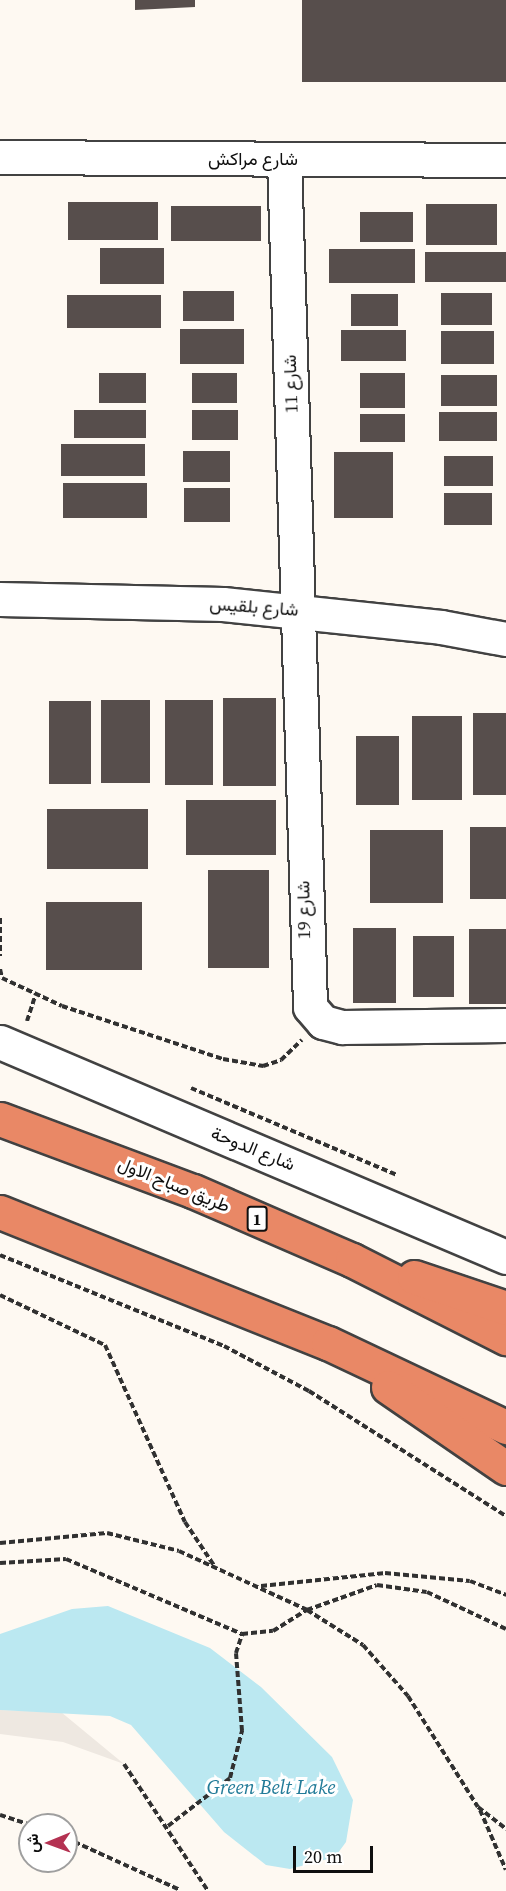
<!DOCTYPE html>
<html>
<head>
<meta charset="utf-8">
<style>
  body { margin:0 }
  #map { position:relative; width:506px; height:1891px; overflow:hidden; background:#fef9f2; font-family:"Source Serif 4",Vazirmatn,serif }
  div>[style] { position:absolute }
  .plaza>* { inset:0; background:#eee8e1 }
  .water>* { inset:0; background:#bbe8f1 }
  .building>* { inset:0; background:#574e4c; transform-origin:0 0 }
  .path>* { height:4px; margin-top:-2px; transform-origin:0; background:repeating-linear-gradient(90deg,#313131 0 6px,transparent 0 9px) }
  .roads { filter:drop-shadow(2px 0 #424242) drop-shadow(-2px 0 #424242) drop-shadow(0 2px #424242) drop-shadow(0 -2px #424242) }
  .minor>* { height:33px; margin:-16.5px; padding:0 16.5px; transform-origin:16.5px; border-radius:16.5px; background:#fff }
  .highway>* { height:33px; margin:-16.5px; padding:0 16.5px; transform-origin:16.5px; border-radius:16.5px; background:#e98866 }
  span { translate:-50% -50%; white-space:nowrap; text-align:center; line-height:1.15; -webkit-text-stroke:6px #fff; paint-order:stroke }
  .shield-label span { padding:2px 4px; background:#fff; border:2px solid; border-radius:4px; -webkit-text-stroke-width:0 }
  .shield-label { font-size:16px; color:#0f0f0f; font-weight:700 }
  .street-label { font-size:18px; color:#0f0f0f }
  .water-label { font-size:20px; color:#227b98; font-style:italic }
  .north { position:absolute; left:18px; top:1813px; width:60px; height:60px; box-sizing:border-box; background:#fff; border:2px solid #9f9f9f; border-radius:50%; rotate:269deg; font-size:16px; font-weight:700; line-height:24px; text-align:center; color:#0f0f0f }
  .north::after { content:''; display:block; margin:auto; width:21px; height:27px; background:#b43252; clip-path:polygon(50% 0,100% 100%,50% 72%,0 100%) }
  .scale { position:absolute; left:293px; top:1846px; width:80px; height:27px; box-sizing:border-box; border:3px solid #0f0f0f; border-top:0; padding-left:8px; font-size:18px; line-height:21px; white-space:nowrap; color:#0f0f0f; -webkit-text-stroke:4px #fff; paint-order:stroke }
</style>
</head>
<body>
<div id="map">
  <div class="plaza">
    <i style="clip-path:polygon(0 1710px,61px 1712px,124px 1764px,63px 1742px,0 1734px)"></i>
  </div>
  <div class="water">
    <i style="clip-path:polygon(108px 1606px,210px 1648px,261px 1687px,332px 1757px,353px 1800px,346px 1842px,335px 1857px,290px 1869px,266px 1865px,224px 1832px,131px 1725px,110px 1716px,0 1710px,0 1634px,72px 1609px)"></i>
  </div>
  <div class="building">
    <i style="clip-path:polygon(135px 0,195px 0,195px 7px,135px 10px)"></i>
    <i style="left:302px;top:0;width:204px;height:82px"></i>
    <i style="left:68px;top:202px;width:90px;height:38px"></i>
    <i style="left:426px;top:204px;width:71px;height:41px"></i>
    <i style="left:171px;top:206px;width:90px;height:35px"></i>
    <i style="left:360px;top:212px;width:53px;height:30px"></i>
    <i style="left:100px;top:248px;width:64px;height:36px"></i>
    <i style="left:329px;top:249px;width:86px;height:34px"></i>
    <i style="left:425px;top:252px;width:81px;height:30px"></i>
    <i style="left:183px;top:291px;width:51px;height:30px"></i>
    <i style="left:441px;top:293px;width:51px;height:32px"></i>
    <i style="left:351px;top:294px;width:47px;height:32px"></i>
    <i style="left:67px;top:295px;width:94px;height:33px"></i>
    <i style="left:180px;top:329px;width:64px;height:35px"></i>
    <i style="left:341px;top:330px;width:65px;height:31px"></i>
    <i style="left:441px;top:331px;width:53px;height:33px"></i>
    <i style="left:99px;top:373px;width:47px;height:30px"></i>
    <i style="left:192px;top:373px;width:45px;height:30px"></i>
    <i style="left:360px;top:373px;width:45px;height:35px"></i>
    <i style="left:497px;top:375px;width:31px;height:56px;rotate:90deg"></i>
    <i style="left:74px;top:410px;width:72px;height:28px"></i>
    <i style="left:192px;top:410px;width:46px;height:30px"></i>
    <i style="left:439px;top:412px;width:58px;height:29px"></i>
    <i style="left:360px;top:414px;width:45px;height:28px"></i>
    <i style="left:61px;top:444px;width:84px;height:32px"></i>
    <i style="left:183px;top:451px;width:47px;height:31px"></i>
    <i style="left:334px;top:452px;width:59px;height:66px"></i>
    <i style="left:444px;top:456px;width:49px;height:30px"></i>
    <i style="left:63px;top:483px;width:84px;height:35px"></i>
    <i style="left:184px;top:488px;width:46px;height:34px"></i>
    <i style="left:444px;top:493px;width:48px;height:32px"></i>
    <i style="left:223px;top:698px;width:53px;height:88px"></i>
    <i style="left:101px;top:700px;width:49px;height:83px"></i>
    <i style="left:165px;top:700px;width:48px;height:85px"></i>
    <i style="left:49px;top:701px;width:42px;height:83px"></i>
    <i style="left:506px;top:713px;width:82px;height:33px;rotate:90deg"></i>
    <i style="left:412px;top:716px;width:50px;height:84px"></i>
    <i style="left:356px;top:736px;width:43px;height:69px"></i>
    <i style="left:186px;top:800px;width:90px;height:55px"></i>
    <i style="left:148px;top:809px;width:60px;height:101px;rotate:90deg"></i>
    <i style="left:470px;top:827px;width:36px;height:72px"></i>
    <i style="left:370px;top:830px;width:73px;height:73px"></i>
    <i style="left:269px;top:870px;width:98px;height:61px;rotate:90deg"></i>
    <i style="left:46px;top:902px;width:96px;height:68px"></i>
    <i style="left:353px;top:928px;width:43px;height:75px"></i>
    <i style="left:469px;top:929px;width:37px;height:75px"></i>
    <i style="left:413px;top:936px;width:41px;height:61px"></i>
  </div>
  <div class="path">
    <i style="left:0;top:918px;width:38px;rotate:90deg"></i>
    <i style="left:0;top:969px;width:9px;rotate:77deg"></i>
    <i style="left:2px;top:978px;width:66px;rotate:25deg"></i>
    <i style="left:62px;top:1006px;width:169px;rotate:18.2deg"></i>
    <i style="left:223px;top:1059px;width:41px;rotate:9.9deg"></i>
    <i style="left:263px;top:1066px;width:19px;rotate:-18deg"></i>
    <i style="left:281px;top:1060px;width:29px;rotate:-44deg"></i>
    <i style="left:27px;top:1021px;width:29px;rotate:-72deg"></i>
    <i style="left:191px;top:1088px;width:224px;rotate:22.9deg"></i>
    <i style="left:0;top:1255px;width:242px;rotate:22.1deg"></i>
    <i style="left:224px;top:1346px;width:96px;rotate:27.9deg"></i>
    <i style="left:309px;top:1391px;width:233px;rotate:32.4deg"></i>
    <i style="left:0;top:1295px;width:116px;rotate:25.5deg"></i>
    <i style="left:105px;top:1345px;width:194px;rotate:65.7deg"></i>
    <i style="left:185px;top:1522px;width:54px;rotate:56.3deg"></i>
    <i style="left:0;top:1543px;width:107px;rotate:-5.3deg"></i>
    <i style="left:107px;top:1533px;width:74px;rotate:14deg"></i>
    <i style="left:179px;top:1551px;width:141px;rotate:24.7deg"></i>
    <i style="left:307px;top:1610px;width:66px;rotate:32deg"></i>
    <i style="left:363px;top:1645px;width:68px;rotate:48.6deg"></i>
    <i style="left:408px;top:1696px;width:131px;rotate:57.8deg"></i>
    <i style="left:478px;top:1807px;width:36px;rotate:38deg"></i>
    <i style="left:0;top:1563px;width:66px;rotate:-3.5deg"></i>
    <i style="left:66px;top:1559px;width:191px;rotate:23.1deg"></i>
    <i style="left:242px;top:1634px;width:31px;rotate:-6deg"></i>
    <i style="left:273px;top:1631px;width:40px;rotate:-32deg"></i>
    <i style="left:307px;top:1610px;width:74px;rotate:-19.7deg"></i>
    <i style="left:377px;top:1585px;width:50px;rotate:8deg"></i>
    <i style="left:427px;top:1592px;width:87px;rotate:25.1deg"></i>
    <i style="left:261px;top:1586px;width:125px;rotate:-6deg"></i>
    <i style="left:385px;top:1573px;width:85px;rotate:5.4deg"></i>
    <i style="left:470px;top:1581px;width:39px;rotate:21deg"></i>
    <i style="left:124px;top:1764px;width:152px;rotate:56.5deg"></i>
    <i style="left:480px;top:1810px;width:65px;rotate:66.6deg"></i>
    <i style="left:0;top:1815px;width:32px;rotate:18deg"></i>
    <i style="left:168px;top:1826px;width:78px;rotate:-37.7deg"></i>
    <i style="left:230px;top:1778px;width:49px;rotate:-75.7deg"></i>
    <i style="left:242px;top:1731px;width:78px;rotate:-94.4deg"></i>
    <i style="left:236px;top:1653px;width:20px;rotate:-72deg"></i>
    <i style="left:66px;top:1838px;width:125px;rotate:24.5deg"></i>
  </div>
  <div class="roads">
    <div class="minor">
      <i style="left:0;top:157px;width:506px;rotate:0.34deg"></i>
      <i style="left:284px;top:159px;width:848px;rotate:88.24deg"></i>
      <i style="left:310px;top:1007px;width:20px;rotate:49deg"></i>
      <i style="left:323px;top:1022px;width:20px;rotate:15deg"></i>
      <i style="left:342px;top:1027px;width:164px;rotate:-0.7deg"></i>
      <i style="left:0;top:599px;width:223px;rotate:1.3deg"></i>
      <i style="left:223px;top:604px;width:219px;rotate:6deg"></i>
      <i style="left:441px;top:627px;width:66px;rotate:10.5deg"></i>
      <i style="left:0;top:1042px;width:550px;rotate:23.02deg"></i>
    </div>
    <div class="highway">
      <i style="left:0;top:1119px;width:206px;rotate:20.5deg"></i>
      <i style="left:193px;top:1191px;width:173px;rotate:23.5deg"></i>
      <i style="left:352px;top:1260px;width:173px;rotate:26.9deg"></i>
      <i style="left:0;top:1212px;width:353px;rotate:21.8deg"></i>
      <i style="left:328px;top:1343px;width:197px;rotate:25.3deg"></i>
      <i style="left:414px;top:1277px;width:97px;rotate:18.6deg"></i>
      <i style="left:388px;top:1387px;width:143px;rotate:34.5deg"></i>
    </div>
  </div>
  <div class="shield-label">
    <span style="left:257px;top:1219px">1</span>
  </div>
  <div class="street-label">
    <span style="left:253px;top:159px">شارع مراكش</span>
    <span style="left:291px;top:384px;rotate:-92deg">شارع 11</span>
    <span style="left:254px;top:607px;rotate:4deg">شارع بلقيس</span>
    <span style="left:304px;top:910px;rotate:-91deg">شارع 19</span>
    <span style="left:253px;top:1149px;rotate:22deg">شارع الدوحة</span>
    <span style="left:174px;top:1185px;rotate:22deg">طريق صباح الاول</span>
  </div>
  <div class="water-label">
    <span style="left:271px;top:1787px">Green Belt Lake</span>
  </div>
  <div class="north">ش</div>
  <div class="scale">20 m</div>
</div>
</body>
</html>
